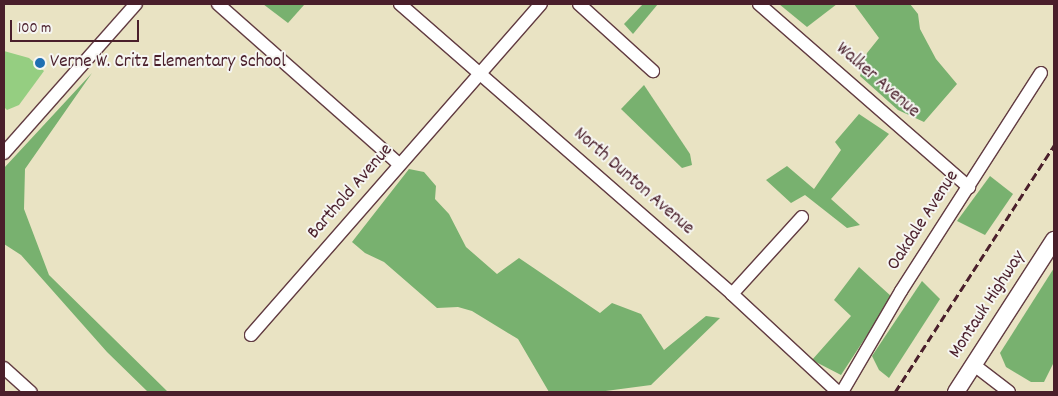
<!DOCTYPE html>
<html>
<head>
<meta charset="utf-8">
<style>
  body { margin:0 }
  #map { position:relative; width:1058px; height:396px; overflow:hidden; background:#e9e3c3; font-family:Dekko,sans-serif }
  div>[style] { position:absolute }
  .green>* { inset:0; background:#95ce81 }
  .forest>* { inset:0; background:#78b16f }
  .roads { filter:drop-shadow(1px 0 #623c42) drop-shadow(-1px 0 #623c42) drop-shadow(0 1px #623c42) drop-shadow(0 -1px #623c42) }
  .minor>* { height:12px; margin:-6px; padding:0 6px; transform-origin:6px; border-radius:6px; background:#fff }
  .major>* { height:16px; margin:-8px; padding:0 8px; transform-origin:8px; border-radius:8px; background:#fff }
  .rail>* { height:2.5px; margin-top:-1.25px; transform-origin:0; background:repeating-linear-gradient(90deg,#4a1f2b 0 8px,transparent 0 12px) }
  .dots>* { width:14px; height:14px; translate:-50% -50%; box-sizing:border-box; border:2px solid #f6f6f2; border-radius:50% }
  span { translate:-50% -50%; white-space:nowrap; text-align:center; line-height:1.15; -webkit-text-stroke:4px #f6f6f2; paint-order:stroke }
  .poi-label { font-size:19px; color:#4a1f2b }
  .left { translate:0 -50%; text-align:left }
  .street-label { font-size:19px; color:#4a1f2b }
  .frame { position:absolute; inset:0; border:5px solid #4a1f2b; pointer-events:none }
  .scale { position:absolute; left:10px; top:20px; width:129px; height:22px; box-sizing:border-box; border:2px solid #4a1f2b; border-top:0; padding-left:6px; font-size:15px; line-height:18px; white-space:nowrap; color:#4a1f2b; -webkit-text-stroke:4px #f6f6f2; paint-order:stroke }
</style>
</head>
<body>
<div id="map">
  <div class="green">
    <i style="clip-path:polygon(4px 51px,29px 58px,44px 71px,19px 105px,7px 110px,4px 107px)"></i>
  </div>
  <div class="forest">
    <i style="clip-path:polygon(263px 4px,303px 4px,304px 5px,288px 23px)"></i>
    <i style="clip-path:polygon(643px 4px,658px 4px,633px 34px,624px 24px)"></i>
    <i style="clip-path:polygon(779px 4px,837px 4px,807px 27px)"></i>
    <i style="clip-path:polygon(854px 4px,910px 4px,918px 14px,920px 29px,936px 59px,957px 84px,924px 122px,898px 110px,860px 76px,867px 53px,879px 38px)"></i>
    <i style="clip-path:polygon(92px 73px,25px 169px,24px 209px,49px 275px,168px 392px,148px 392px,107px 352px,21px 255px,4px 244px,4px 168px)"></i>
    <i style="clip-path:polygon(644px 85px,690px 154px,692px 165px,682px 168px,621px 109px)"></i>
    <i style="clip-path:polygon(859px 114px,889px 134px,831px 199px,860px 225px,847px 228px,805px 195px,791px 203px,766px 180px,787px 166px,814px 189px,841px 150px,835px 142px)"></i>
    <i style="clip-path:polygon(409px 169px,424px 172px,436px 186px,435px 199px,449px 214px,466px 247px,497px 274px,519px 258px,600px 313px,612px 303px,641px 314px,664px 350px,706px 316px,720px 318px,651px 385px,598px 392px,549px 392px,518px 339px,472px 311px,458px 307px,437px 308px,384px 262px,365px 253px,352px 242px)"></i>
    <i style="clip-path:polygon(990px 176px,1013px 194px,985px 235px,957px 221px)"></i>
    <i style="clip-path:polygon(859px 267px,892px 297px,841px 375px,812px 360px,851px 316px,834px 300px)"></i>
    <i style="clip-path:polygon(1054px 268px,1054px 362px,1044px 382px,1031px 382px,1006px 367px,1000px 353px)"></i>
    <i style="clip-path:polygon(922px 281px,940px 299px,889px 378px,879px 370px,872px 356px)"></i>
  </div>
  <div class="roads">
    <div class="minor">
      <i style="left:218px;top:4px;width:242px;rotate:41.5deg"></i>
      <i style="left:400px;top:4px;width:441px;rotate:41.1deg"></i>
      <i style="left:732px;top:294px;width:144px;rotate:42.8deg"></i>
      <i style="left:579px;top:4px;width:100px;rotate:42.2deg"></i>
      <i style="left:759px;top:4px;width:279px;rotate:41.1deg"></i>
      <i style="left:4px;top:153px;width:199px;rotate:-48.5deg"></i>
      <i style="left:732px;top:294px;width:104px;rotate:-47.7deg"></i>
      <i style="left:251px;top:335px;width:440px;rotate:-48.8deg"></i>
      <i style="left:974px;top:365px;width:44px;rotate:37.6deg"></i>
      <i style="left:4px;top:368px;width:36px;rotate:42deg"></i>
      <i style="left:842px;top:392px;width:117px;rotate:-59.7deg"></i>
      <i style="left:901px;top:291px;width:259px;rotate:-57.3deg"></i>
    </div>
    <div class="major">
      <i style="left:956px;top:392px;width:181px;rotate:-57.2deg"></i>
    </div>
  </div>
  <div class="rail">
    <i style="left:895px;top:392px;width:294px;rotate:-57.2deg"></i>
  </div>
  <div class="dots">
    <i style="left:40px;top:63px;background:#1f6fb2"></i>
  </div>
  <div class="poi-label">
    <span class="left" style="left:50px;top:63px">Verne W. Critz Elementary School</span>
  </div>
  <div class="street-label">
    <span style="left:877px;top:81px;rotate:41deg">Walker Avenue</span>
    <span style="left:633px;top:182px;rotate:41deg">North Dunton Avenue</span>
    <span style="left:351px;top:192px;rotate:-49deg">Barthold Avenue</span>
    <span style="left:924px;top:221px;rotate:-57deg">Oakdale Avenue</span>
    <span style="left:988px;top:305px;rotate:-57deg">Montauk Highway</span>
  </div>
  <div class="frame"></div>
  <div class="scale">100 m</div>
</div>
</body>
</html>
